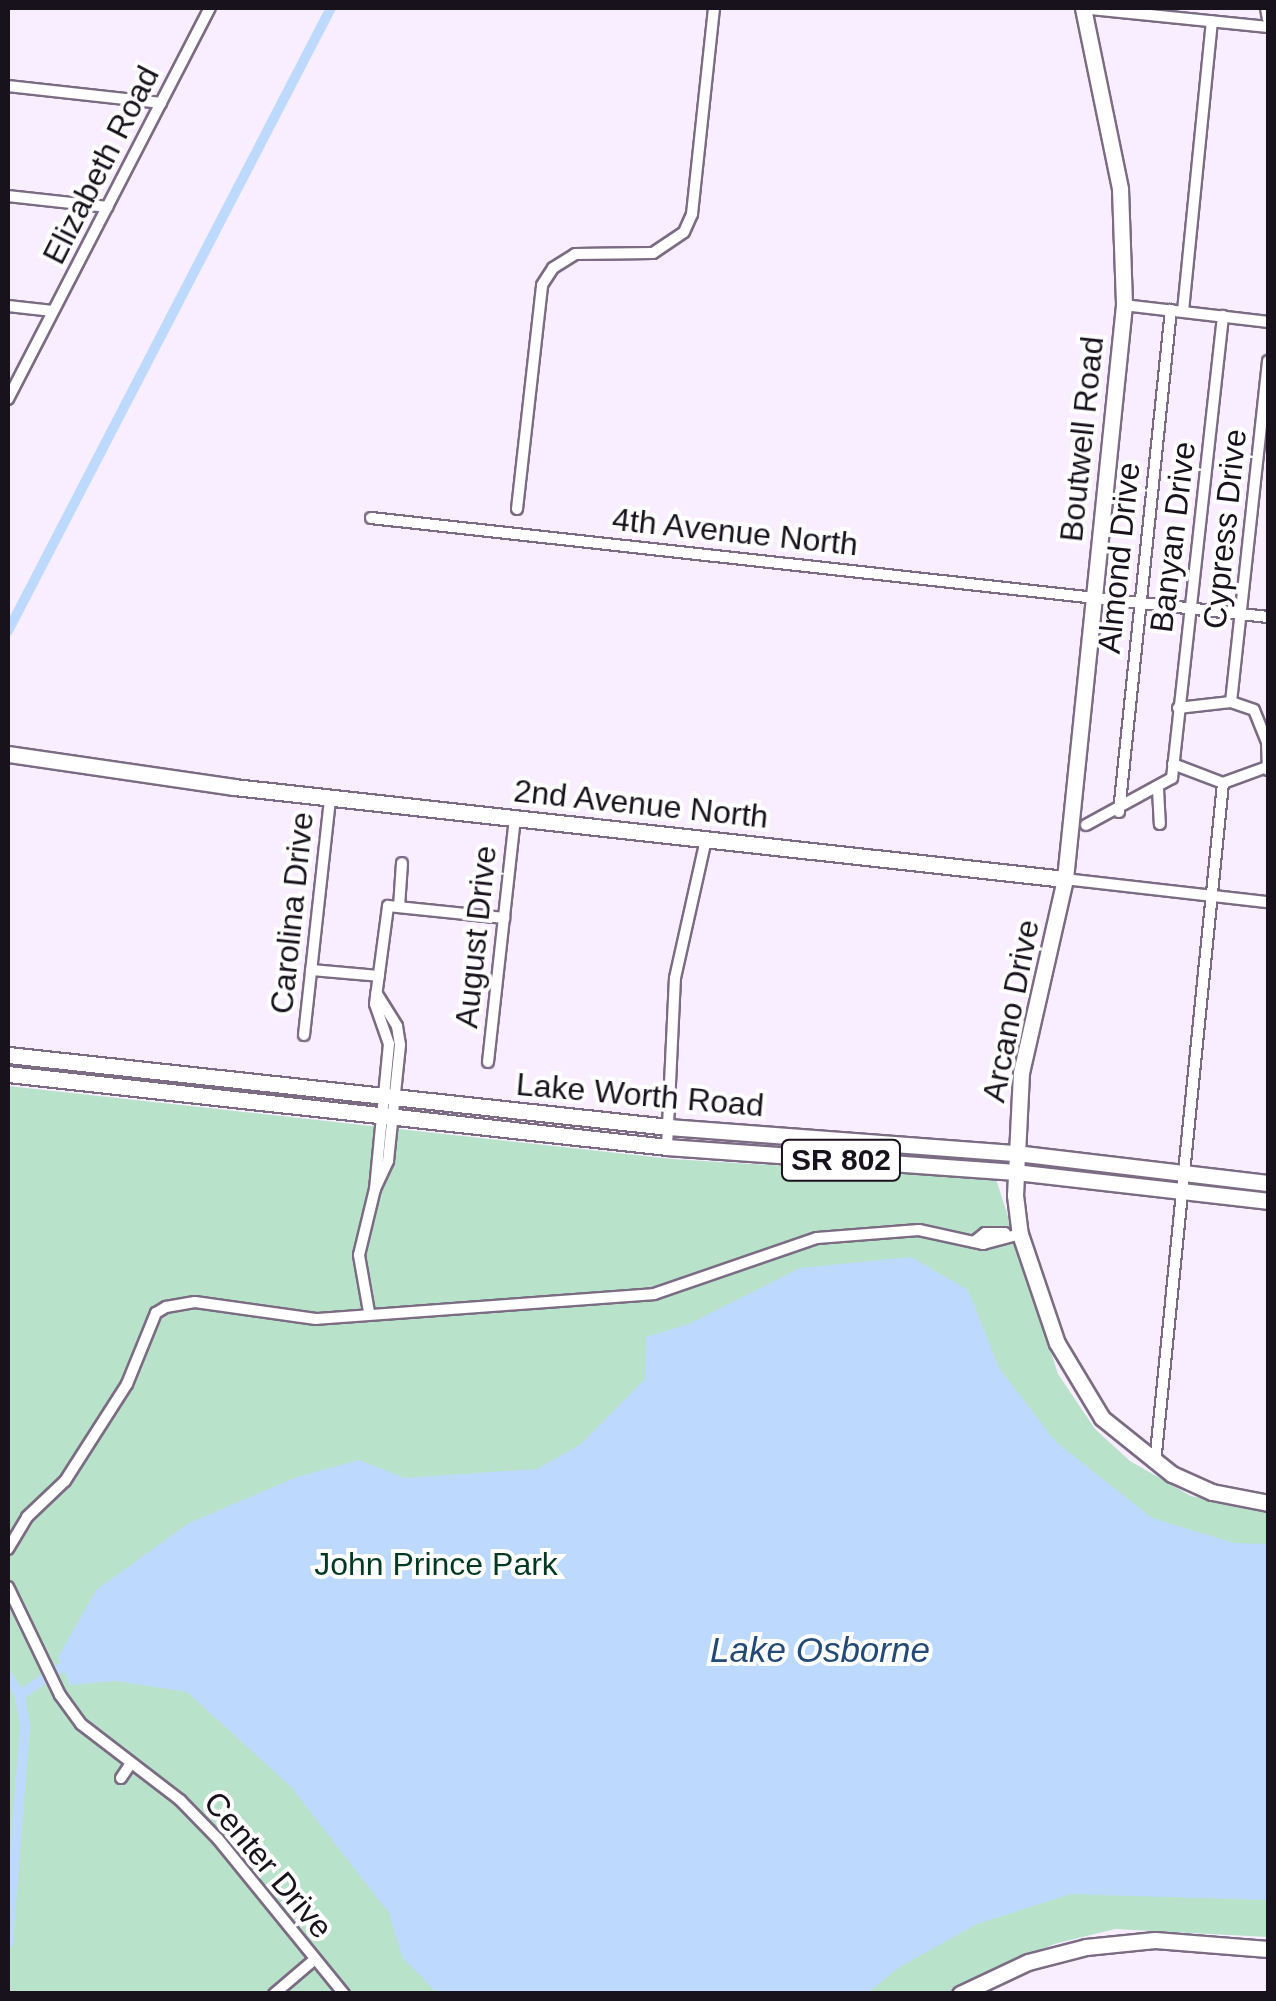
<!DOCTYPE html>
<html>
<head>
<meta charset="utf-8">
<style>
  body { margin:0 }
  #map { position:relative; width:1276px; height:2001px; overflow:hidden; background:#f8eeff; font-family:Helvetica,sans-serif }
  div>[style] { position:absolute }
  .green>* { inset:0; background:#b8e3ca }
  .water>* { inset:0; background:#bddafe }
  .canal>* { height:10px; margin:-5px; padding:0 5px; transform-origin:5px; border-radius:5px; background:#bddafe }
  .roads { filter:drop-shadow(2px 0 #7b6c84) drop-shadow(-2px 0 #7b6c84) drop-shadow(0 2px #7b6c84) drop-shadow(0 -2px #7b6c84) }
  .street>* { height:10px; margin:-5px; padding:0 5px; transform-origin:5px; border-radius:5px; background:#fff }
  .secondary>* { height:15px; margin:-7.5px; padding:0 7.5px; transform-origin:7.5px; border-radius:7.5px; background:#fff }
  .primary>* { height:15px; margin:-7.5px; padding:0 7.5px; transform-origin:7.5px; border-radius:7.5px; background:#fff }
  span { translate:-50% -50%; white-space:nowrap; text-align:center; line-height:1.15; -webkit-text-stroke:8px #fff; paint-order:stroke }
  .shield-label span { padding:2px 8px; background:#fff; border:2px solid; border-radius:8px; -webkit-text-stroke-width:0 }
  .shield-label { font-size:30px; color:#18121c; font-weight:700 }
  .street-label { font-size:32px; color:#18121c }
  .park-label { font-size:32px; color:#003921 }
  .water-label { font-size:35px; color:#234a77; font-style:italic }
  .frame { position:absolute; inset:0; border:10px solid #18121c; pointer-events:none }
</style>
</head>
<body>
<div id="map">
  <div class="green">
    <i style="clip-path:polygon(8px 1086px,672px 1159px,996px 1179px,1058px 1374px,1095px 1429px,1130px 1461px,1191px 1496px,1268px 1512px,1268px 1937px,1115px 1929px,1054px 1944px,946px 1994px,8px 1993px)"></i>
  </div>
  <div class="water">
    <i style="clip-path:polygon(911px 1257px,968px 1290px,999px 1368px,1056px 1442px,1152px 1518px,1234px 1543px,1268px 1544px,1268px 1900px,1071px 1894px,977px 1924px,898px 1968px,868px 1993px,437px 1993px,402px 1957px,389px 1913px,291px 1787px,187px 1692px,115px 1681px,70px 1685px,58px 1657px,96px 1590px,189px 1523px,297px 1477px,359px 1460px,405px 1478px,537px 1469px,581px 1444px,645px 1379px,646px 1337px,691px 1323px,800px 1268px)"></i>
  </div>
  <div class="canal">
    <i style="left:8px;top:631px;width:702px;rotate:-62.6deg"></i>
    <i style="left:8px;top:1676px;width:22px;rotate:58deg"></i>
    <i style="left:20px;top:1695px;width:31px;rotate:81deg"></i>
    <i style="left:25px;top:1726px;width:218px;rotate:94.5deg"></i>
    <i style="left:20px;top:1695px;width:50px;rotate:-33.7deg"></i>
  </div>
  <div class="roads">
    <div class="street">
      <i style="left:1081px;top:8px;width:188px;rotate:5.8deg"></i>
      <i style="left:1266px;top:8px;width:11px;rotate:80deg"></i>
      <i style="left:8px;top:86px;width:154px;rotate:6.3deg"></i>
      <i style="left:8px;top:196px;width:100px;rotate:6.3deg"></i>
      <i style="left:1124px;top:305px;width:145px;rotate:6.7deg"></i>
      <i style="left:8px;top:306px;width:45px;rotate:6.3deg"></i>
      <i style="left:1183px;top:311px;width:291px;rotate:-84.3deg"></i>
      <i style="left:8px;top:399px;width:440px;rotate:-62.7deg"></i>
      <i style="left:517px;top:509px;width:225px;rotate:-83.6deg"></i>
      <i style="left:542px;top:285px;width:20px;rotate:-57deg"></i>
      <i style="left:553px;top:268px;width:26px;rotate:-32deg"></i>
      <i style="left:575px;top:254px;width:78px;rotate:-0.7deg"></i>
      <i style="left:653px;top:253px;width:37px;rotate:-34deg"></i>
      <i style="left:684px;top:232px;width:20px;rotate:-66deg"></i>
      <i style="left:692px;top:214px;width:207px;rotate:-83.9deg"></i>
      <i style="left:371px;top:518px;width:902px;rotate:6.3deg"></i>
      <i style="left:1231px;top:702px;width:343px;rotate:-83.8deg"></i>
      <i style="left:1178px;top:708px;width:53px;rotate:-6.5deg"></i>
      <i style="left:1231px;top:702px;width:24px;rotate:19deg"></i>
      <i style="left:1254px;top:710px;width:35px;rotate:68deg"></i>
      <i style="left:1267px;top:742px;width:28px;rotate:88deg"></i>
      <i style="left:1173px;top:764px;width:53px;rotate:20.8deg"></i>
      <i style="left:1223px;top:783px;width:47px;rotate:-20deg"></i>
      <i style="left:1158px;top:789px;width:35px;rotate:87deg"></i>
      <i style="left:1119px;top:812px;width:505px;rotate:-84.09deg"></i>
      <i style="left:1086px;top:825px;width:98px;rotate:-28.7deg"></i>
      <i style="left:1172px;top:778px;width:465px;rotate:-83.7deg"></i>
      <i style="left:1065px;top:879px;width:204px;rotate:6.5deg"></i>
      <i style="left:399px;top:907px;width:44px;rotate:-86.1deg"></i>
      <i style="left:311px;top:970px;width:68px;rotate:5deg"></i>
      <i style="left:304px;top:1035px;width:238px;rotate:-83.7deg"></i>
      <i style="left:488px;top:1062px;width:245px;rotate:-83.7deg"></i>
      <i style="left:667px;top:1147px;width:169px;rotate:-87.3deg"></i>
      <i style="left:675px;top:978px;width:142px;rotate:-77.4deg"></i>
      <i style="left:375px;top:1189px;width:31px;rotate:-65deg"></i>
      <i style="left:388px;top:1161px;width:117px;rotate:-84.1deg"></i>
      <i style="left:400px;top:1045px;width:19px;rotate:-99deg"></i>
      <i style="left:397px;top:1026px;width:39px;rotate:-122deg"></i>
      <i style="left:974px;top:1242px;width:14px;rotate:-39deg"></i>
      <i style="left:985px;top:1233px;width:20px"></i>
      <i style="left:369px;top:1312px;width:58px;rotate:-100deg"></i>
      <i style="left:359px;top:1255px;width:68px;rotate:-76.4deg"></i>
      <i style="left:375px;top:1189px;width:146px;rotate:-84.5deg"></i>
      <i style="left:389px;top:1044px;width:42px;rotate:-109.3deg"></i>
      <i style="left:375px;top:1004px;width:99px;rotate:-82.4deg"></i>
      <i style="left:388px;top:906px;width:117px;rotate:5.9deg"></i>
      <i style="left:1155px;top:1463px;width:683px;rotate:-84.29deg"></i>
      <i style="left:8px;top:1549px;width:37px;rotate:-59deg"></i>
      <i style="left:27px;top:1517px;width:52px;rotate:-43.5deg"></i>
      <i style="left:65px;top:1481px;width:115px;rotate:-57.4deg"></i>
      <i style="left:127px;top:1384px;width:77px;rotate:-67.8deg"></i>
      <i style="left:156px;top:1313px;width:12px;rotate:-31deg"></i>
      <i style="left:166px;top:1307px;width:29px;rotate:-10deg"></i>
      <i style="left:195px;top:1302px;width:122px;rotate:8deg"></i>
      <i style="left:316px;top:1319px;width:339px;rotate:-4.2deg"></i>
      <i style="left:654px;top:1294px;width:172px;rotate:-19deg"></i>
      <i style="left:817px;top:1238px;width:102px;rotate:-4.5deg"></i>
      <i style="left:919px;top:1230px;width:66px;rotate:12.3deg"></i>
      <i style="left:983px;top:1244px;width:38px;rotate:-15deg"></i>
      <i style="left:8px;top:1587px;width:120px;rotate:64.3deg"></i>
      <i style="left:60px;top:1695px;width:36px;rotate:54deg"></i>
      <i style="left:81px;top:1724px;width:125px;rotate:37.5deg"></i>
      <i style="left:180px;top:1800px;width:54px;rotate:45.7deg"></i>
      <i style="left:218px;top:1839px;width:200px;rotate:50.9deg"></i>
      <i style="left:121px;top:1778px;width:18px;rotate:-56deg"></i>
      <i style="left:274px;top:1994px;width:54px;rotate:-40.5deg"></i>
    </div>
    <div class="secondary">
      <i style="left:1083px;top:8px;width:185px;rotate:78.4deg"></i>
      <i style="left:1120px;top:189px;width:116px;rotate:88deg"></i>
      <i style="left:1124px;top:305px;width:577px;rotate:95.87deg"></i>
      <i style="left:1065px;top:879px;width:199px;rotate:102.8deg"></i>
      <i style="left:1021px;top:1073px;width:122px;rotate:92.8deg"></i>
      <i style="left:1015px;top:1195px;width:39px;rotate:83deg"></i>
      <i style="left:1020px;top:1234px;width:115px;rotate:71.3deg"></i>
      <i style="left:1057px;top:1343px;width:87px;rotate:59deg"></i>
      <i style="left:1102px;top:1418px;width:90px;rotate:38.7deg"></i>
      <i style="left:1172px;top:1474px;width:44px;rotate:24.2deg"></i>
      <i style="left:1212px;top:1492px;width:57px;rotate:11.1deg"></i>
      <i style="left:8px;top:754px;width:228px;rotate:8.3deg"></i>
      <i style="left:234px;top:787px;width:836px;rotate:6.32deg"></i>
      <i style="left:960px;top:1994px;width:75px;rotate:-25.2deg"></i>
      <i style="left:1028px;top:1962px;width:60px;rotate:-14.5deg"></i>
      <i style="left:1086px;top:1947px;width:69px;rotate:-5.8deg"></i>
      <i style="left:1155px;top:1940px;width:113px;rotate:4.6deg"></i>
    </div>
    <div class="primary">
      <i style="left:8px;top:1055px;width:665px;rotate:6.22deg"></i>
      <i style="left:669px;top:1127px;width:348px;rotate:4.3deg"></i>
      <i style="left:1016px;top:1153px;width:254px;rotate:6.8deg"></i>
      <i style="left:8px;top:1074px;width:663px;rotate:6.32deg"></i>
      <i style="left:667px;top:1147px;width:349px;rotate:4.1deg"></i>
      <i style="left:1015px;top:1172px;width:255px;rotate:6.5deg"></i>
    </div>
  </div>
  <div class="shield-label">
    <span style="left:841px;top:1160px">SR 802</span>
  </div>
  <div class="street-label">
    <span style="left:101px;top:165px;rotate:-63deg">Elizabeth Road</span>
    <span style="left:1082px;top:439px;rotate:-84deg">Boutwell Road</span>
    <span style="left:1225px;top:529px;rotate:-84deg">Cypress Drive</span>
    <span style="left:735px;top:532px;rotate:6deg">4th Avenue North</span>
    <span style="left:1173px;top:537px;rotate:-83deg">Banyan Drive</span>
    <span style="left:1119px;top:558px;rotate:-84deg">Almond Drive</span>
    <span style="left:641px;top:804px;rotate:6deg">2nd Avenue North</span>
    <span style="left:292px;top:913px;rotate:-84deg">Carolina Drive</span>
    <span style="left:476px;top:937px;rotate:-84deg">August Drive</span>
    <span style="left:1011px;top:1011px;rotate:-79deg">Arcano Drive</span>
    <span style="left:640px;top:1095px;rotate:5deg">Lake Worth Road</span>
    <span style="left:268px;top:1865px;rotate:50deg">Center Drive</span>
  </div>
  <div class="park-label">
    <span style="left:436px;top:1564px">John Prince Park</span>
  </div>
  <div class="water-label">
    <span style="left:820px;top:1650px">Lake Osborne</span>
  </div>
  <div class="frame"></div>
</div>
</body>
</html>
